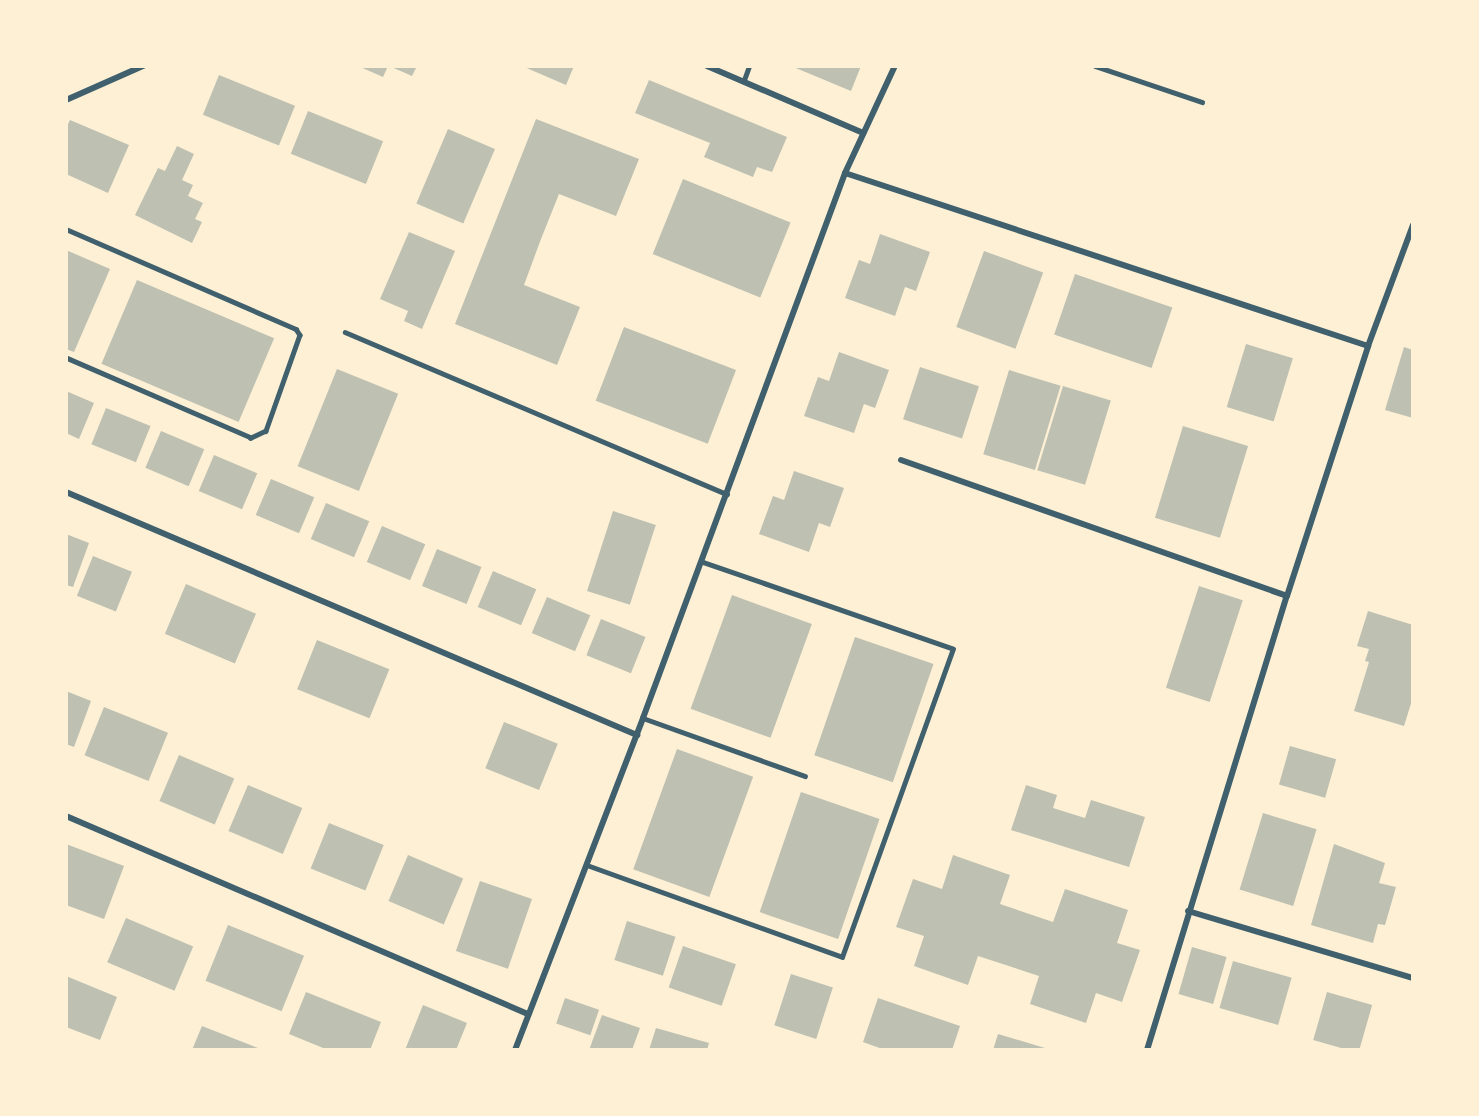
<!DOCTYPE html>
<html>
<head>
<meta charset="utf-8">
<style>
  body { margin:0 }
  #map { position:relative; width:1479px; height:1116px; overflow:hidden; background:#fdf0d5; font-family:Lora,serif }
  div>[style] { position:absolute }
  .building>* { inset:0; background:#bec0b2; transform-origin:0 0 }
  .service>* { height:4.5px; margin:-2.25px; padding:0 2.25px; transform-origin:2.25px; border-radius:2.25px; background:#3f606c }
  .minor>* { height:6px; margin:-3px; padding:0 3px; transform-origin:3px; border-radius:3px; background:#3f606c }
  span { translate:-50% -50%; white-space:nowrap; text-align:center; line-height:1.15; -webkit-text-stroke:5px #fdf0d5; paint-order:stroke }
  .frame { position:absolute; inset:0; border:68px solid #fdf0d5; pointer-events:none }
</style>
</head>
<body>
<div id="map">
  <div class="building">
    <i style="clip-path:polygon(358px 66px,388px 66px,383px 77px)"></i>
    <i style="clip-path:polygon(389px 66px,417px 66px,412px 76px)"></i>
    <i style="clip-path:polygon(522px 66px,574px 66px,566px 85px)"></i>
    <i style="clip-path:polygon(791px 66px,861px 66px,851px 91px)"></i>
    <i style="left:219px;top:75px;width:82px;height:43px;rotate:22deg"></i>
    <i style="clip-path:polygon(649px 80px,787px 137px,772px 172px,757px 167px,753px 177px,704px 157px,710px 143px,635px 113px)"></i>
    <i style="left:308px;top:111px;width:81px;height:46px;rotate:22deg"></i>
    <i style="clip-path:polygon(536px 119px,639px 159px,616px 216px,559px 194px,541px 239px,524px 285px,580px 307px,557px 365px,455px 324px)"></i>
    <i style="clip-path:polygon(70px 120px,129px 145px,108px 193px,66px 174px,66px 128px)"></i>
    <i style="left:448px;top:129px;width:51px;height:81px;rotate:23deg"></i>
    <i style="clip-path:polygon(177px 146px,194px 154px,182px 180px,193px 185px,188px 196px,203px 203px,195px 219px,202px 222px,192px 243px,135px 215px,158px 168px,165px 171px)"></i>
    <i style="left:683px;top:179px;width:116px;height:81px;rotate:22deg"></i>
    <i style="clip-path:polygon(409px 232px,455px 251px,422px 329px,404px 321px,408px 311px,380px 299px)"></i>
    <i style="clip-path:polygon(880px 234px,930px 252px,916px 291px,905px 287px,895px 316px,845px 298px,859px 260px,870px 264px)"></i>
    <i style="clip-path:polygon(66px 250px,110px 269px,74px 352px,66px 349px)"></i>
    <i style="left:984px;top:251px;width:63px;height:81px;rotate:20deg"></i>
    <i style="left:1075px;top:274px;width:103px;height:64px;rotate:19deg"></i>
    <i style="left:137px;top:280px;width:149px;height:91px;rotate:23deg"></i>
    <i style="left:624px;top:327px;width:120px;height:79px;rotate:21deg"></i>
    <i style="left:1246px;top:344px;width:49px;height:66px;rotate:17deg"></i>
    <i style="clip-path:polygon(1404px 347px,1413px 350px,1413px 418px,1385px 410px)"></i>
    <i style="clip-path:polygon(839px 352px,889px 370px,875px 408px,864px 404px,854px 433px,804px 416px,818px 377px,829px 381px)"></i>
    <i style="left:920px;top:367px;width:62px;height:55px;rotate:18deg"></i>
    <i style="left:337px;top:369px;width:66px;height:105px;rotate:22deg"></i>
    <i style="left:1009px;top:370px;width:54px;height:88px;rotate:17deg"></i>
    <i style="left:1063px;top:386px;width:50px;height:88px;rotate:17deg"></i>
    <i style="clip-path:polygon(66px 391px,94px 403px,79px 439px,66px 433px)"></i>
    <i style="left:106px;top:408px;width:48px;height:39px;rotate:22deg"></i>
    <i style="left:1183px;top:426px;width:68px;height:96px;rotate:17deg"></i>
    <i style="left:161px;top:431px;width:47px;height:40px;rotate:23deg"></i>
    <i style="left:214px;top:455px;width:47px;height:39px;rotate:23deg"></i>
    <i style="clip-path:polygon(794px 471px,844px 488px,830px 527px,819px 523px,809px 552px,759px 534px,773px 496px,784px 500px)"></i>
    <i style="left:271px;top:479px;width:47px;height:39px;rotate:23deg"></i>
    <i style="left:326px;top:503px;width:47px;height:39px;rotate:23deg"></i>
    <i style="left:613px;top:511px;width:45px;height:84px;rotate:18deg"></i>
    <i style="left:382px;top:526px;width:47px;height:39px;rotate:23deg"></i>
    <i style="clip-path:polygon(66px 534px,89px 543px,73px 587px,66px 585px)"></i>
    <i style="left:437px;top:549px;width:48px;height:40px;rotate:22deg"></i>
    <i style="left:93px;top:556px;width:42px;height:43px;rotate:22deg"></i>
    <i style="left:493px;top:571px;width:47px;height:39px;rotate:23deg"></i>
    <i style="left:186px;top:584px;width:76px;height:54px;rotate:23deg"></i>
    <i style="left:1199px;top:586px;width:46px;height:107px;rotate:18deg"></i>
    <i style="left:732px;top:595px;width:85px;height:121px;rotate:20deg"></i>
    <i style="left:547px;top:597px;width:47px;height:39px;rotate:23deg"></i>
    <i style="clip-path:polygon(1368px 611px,1413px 625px,1413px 697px,1404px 726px,1354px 711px,1369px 662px,1365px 661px,1369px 649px,1357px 646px)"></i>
    <i style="left:601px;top:619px;width:48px;height:39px;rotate:22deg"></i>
    <i style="left:855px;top:637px;width:83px;height:125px;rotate:19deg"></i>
    <i style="left:317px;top:640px;width:78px;height:53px;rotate:22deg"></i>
    <i style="clip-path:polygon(66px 691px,91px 701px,74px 747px,66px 744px)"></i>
    <i style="left:104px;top:707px;width:69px;height:52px;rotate:22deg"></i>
    <i style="left:504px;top:722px;width:58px;height:50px;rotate:22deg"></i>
    <i style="left:1290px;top:746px;width:48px;height:40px;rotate:16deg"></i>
    <i style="left:677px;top:749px;width:81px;height:128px;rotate:20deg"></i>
    <i style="left:179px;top:755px;width:60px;height:50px;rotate:23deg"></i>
    <i style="left:248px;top:785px;width:59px;height:50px;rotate:23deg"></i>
    <i style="clip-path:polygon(1026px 785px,1057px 795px,1053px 808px,1085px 818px,1091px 800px,1145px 817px,1129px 867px,1011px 830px)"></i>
    <i style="left:801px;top:792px;width:83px;height:127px;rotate:19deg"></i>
    <i style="left:1263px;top:813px;width:56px;height:80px;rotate:17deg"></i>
    <i style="left:329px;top:823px;width:59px;height:49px;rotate:22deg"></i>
    <i style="clip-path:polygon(66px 844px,124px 866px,104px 919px,66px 905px)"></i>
    <i style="clip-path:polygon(1334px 844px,1385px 863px,1379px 883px,1396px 887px,1385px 925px,1378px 924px,1373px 943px,1311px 925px)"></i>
    <i style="left:408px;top:855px;width:60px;height:50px;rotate:23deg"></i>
    <i style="clip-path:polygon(953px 855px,1010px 875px,1000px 904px,1053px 922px,1065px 889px,1128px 910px,1117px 943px,1140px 950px,1122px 1002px,1096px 993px,1086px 1023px,1030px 1004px,1039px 976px,978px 956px,968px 985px,914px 966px,924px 936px,896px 927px,913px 879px,942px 889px)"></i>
    <i style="left:480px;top:881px;width:55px;height:74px;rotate:19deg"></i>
    <i style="left:126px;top:918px;width:73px;height:48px;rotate:23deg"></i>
    <i style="left:627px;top:921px;width:51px;height:41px;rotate:18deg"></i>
    <i style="left:228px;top:925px;width:82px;height:60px;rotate:22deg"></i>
    <i style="left:683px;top:946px;width:56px;height:44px;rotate:19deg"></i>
    <i style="left:1192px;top:947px;width:36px;height:49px;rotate:16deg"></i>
    <i style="left:1233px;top:961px;width:61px;height:49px;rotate:16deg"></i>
    <i style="left:791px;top:974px;width:44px;height:54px;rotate:18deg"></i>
    <i style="clip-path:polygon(66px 976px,117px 997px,100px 1040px,66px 1027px)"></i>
    <i style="clip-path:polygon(306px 992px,381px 1022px,370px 1050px,328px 1050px,289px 1034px)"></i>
    <i style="left:1327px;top:992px;width:47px;height:50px;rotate:16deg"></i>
    <i style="left:565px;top:998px;width:36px;height:27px;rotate:19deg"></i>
    <i style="clip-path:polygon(878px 998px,960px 1026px,952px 1050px,885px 1050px,863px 1042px)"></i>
    <i style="clip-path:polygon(423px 1005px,467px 1023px,456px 1050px,405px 1050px)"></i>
    <i style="clip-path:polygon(602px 1015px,640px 1028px,632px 1050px,589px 1050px)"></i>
    <i style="clip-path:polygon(202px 1026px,263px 1050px,192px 1050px)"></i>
    <i style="clip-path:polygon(656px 1028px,709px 1043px,707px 1050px,649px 1050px)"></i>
    <i style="clip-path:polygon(998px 1034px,1045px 1048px,1044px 1050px,993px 1050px)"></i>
  </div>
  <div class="service">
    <i style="left:1095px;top:66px;width:113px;rotate:18.6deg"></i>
    <i style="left:744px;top:80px;width:15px;rotate:-70deg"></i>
    <i style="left:66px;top:229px;width:251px;rotate:23.5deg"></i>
    <i style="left:296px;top:329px;width:7px;rotate:56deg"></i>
    <i style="left:300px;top:335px;width:102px;rotate:109.5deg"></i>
    <i style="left:266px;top:431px;width:17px;rotate:155deg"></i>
    <i style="left:251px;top:438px;width:202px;rotate:-156.6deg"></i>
    <i style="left:345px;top:332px;width:415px;rotate:23deg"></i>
    <i style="left:643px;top:718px;width:172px;rotate:19.7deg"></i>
    <i style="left:587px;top:865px;width:271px;rotate:19.8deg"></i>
    <i style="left:842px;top:957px;width:327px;rotate:-70.2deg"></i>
    <i style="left:953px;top:649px;width:266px;rotate:-160.9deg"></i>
  </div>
  <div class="minor">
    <i style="left:707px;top:66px;width:170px;rotate:23.2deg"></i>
    <i style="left:66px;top:100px;width:84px;rotate:-23.8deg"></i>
    <i style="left:845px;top:173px;width:551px;rotate:18.3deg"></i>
    <i style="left:901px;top:460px;width:409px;rotate:19.4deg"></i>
    <i style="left:66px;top:492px;width:621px;rotate:23.05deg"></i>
    <i style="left:66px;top:816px;width:503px;rotate:23.2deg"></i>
    <i style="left:1188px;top:911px;width:235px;rotate:16.6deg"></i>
    <i style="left:515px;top:1050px;width:356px;rotate:-68.9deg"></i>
    <i style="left:643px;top:718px;width:581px;rotate:-69.66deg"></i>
    <i style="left:845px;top:173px;width:118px;rotate:-65deg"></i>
    <i style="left:1147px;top:1050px;width:475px;rotate:-72.9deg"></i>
    <i style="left:1287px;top:596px;width:263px;rotate:-72deg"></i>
    <i style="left:1368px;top:346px;width:129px;rotate:-69.6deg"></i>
  </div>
  <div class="frame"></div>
</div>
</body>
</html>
